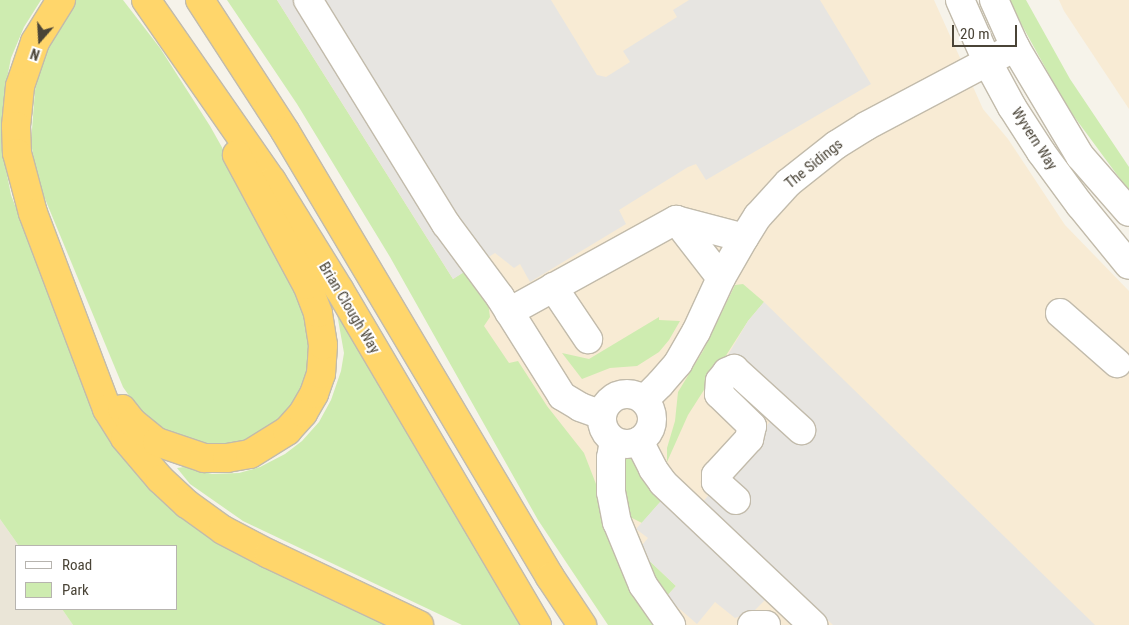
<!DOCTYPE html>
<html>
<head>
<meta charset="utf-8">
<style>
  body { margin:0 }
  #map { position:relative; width:1129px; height:625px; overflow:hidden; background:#f6f3ea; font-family:"Roboto Condensed",sans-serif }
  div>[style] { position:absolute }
  .residential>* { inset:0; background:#eae5d7 }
  .commercial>* { inset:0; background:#f8ebd4 }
  .green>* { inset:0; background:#ceecb0 }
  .parking>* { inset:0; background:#e7e5e1 }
  .roads { filter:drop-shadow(1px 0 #c2bbab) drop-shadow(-1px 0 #c2bbab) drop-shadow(0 1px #c2bbab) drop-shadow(0 -1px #c2bbab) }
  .minor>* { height:28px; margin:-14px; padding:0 14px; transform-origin:14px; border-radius:14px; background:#fff }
  .minor>.ring { margin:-14px; padding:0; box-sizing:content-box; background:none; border:28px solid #fff; border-radius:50% }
  .highway>* { height:28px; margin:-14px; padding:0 14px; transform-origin:14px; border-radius:14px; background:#ffd66b }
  span { translate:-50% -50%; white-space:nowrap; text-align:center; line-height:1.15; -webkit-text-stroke:4px #fff; paint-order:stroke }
  .street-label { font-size:15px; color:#4a4437 }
  .legend { position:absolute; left:15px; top:545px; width:162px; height:65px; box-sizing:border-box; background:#fff; border:1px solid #b7b4af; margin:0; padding:6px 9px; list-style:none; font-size:15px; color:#4a4437 }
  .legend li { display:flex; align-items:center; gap:10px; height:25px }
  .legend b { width:25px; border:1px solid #b7b4af }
  .north { position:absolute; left:15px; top:15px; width:50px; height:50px; -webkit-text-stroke:4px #fff; paint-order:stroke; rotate:199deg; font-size:14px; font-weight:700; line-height:20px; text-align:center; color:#4a4437 }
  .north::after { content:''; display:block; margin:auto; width:18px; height:22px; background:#4a4437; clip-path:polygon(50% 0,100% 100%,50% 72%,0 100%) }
  .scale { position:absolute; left:952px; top:25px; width:65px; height:22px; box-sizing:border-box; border:2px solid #4a4437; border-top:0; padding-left:6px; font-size:15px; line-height:18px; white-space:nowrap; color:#4a4437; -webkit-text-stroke:4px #fff; paint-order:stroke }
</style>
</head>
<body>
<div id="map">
  <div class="residential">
    <i style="clip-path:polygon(0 519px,19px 546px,16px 546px,16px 609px,62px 609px,73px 625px,0 625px)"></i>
  </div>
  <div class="commercial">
    <i style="clip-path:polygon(248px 0,934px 0,983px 109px,1008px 139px,1065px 225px,1129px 291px,1129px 625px,650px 625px)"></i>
    <i style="clip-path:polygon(1059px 0,1129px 0,1129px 109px,1064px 11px)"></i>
  </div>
  <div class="green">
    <i style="clip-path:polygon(0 0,41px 0,24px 27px,11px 58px,5px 89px,1px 144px,11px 195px,59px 318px,154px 485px,401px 625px,73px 625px,62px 609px,176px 609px,176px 546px,19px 546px,0 519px)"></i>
    <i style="clip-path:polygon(75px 0,123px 0,160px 48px,210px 126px,275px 242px,311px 315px,308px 385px,287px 416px,244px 442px,208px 446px,190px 443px,155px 426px,139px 410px,123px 387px,38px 182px,31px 143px,35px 90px,43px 58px,65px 12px)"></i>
    <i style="clip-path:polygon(227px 0,277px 0,453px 279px,468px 269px,488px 302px,490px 317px,484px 326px,509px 363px,518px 361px,547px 406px,584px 453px,596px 484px,597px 500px,602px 504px,659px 625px,608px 625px,538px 520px,390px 257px,297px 104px)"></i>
    <i style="clip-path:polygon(1008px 0,1026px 0,1070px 79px,1129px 167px,1129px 191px,1067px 107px)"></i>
    <i style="clip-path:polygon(743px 284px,764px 302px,748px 321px,688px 415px,667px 462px,667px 448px,675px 421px,678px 392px,703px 351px,735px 285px)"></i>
    <i style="clip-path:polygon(336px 308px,520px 625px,462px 625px,243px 521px,190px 484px,177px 468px,184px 467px,212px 474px,239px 473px,260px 467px,285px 454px,302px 441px,319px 422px,331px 400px,341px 371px,344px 353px)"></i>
    <i style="clip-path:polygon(659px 317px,659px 320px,680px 321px,669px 340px,659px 352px,637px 366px,610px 368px,582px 379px,562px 353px,589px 359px)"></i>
    <i style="clip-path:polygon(625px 458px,630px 458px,635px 463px,647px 484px,661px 501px,642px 523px,628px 516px,621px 479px)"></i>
    <i style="clip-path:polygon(638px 550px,676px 586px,666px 597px)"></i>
  </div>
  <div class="parking">
    <i style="clip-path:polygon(277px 0,551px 0,597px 75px,606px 77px,630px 62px,623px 51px,677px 17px,673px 10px,689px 0,820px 0,871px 84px,706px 180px,696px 164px,688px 167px,619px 210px,626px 224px,530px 282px,520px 264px,514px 268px,495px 253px,453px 279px)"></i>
    <i style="clip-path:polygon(764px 302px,1095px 625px,833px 625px,702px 503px,783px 406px,728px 355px,748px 321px)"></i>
    <i style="clip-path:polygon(661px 501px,765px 600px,753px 612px,735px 618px,715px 602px,697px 624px,666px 597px,676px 586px,638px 550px,648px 538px,636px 529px)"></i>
  </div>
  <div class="roads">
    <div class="minor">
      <i style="left:308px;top:0;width:263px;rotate:58.4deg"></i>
      <i style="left:446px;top:224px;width:91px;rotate:53.5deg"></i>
      <i style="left:500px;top:297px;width:117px;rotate:57.9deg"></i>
      <i style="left:562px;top:396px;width:21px;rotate:31deg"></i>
      <i style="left:580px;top:407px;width:23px;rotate:20deg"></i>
      <i style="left:960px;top:0;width:67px;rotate:66.1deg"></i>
      <i style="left:987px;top:61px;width:52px;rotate:61.5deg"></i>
      <i style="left:1012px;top:107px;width:54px;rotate:57.2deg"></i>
      <i style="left:1041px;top:152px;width:66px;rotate:53.7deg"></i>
      <i style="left:1080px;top:205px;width:77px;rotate:50.8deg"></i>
      <i style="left:994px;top:0;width:51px;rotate:65.9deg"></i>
      <i style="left:1015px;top:47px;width:127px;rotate:59.2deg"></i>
      <i style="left:1080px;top:156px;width:74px;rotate:48.8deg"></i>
      <i style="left:676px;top:220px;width:73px;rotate:52.2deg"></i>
      <i style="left:553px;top:287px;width:63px;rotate:56.1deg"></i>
      <i style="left:509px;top:312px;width:191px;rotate:-28.9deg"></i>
      <i style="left:676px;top:220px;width:70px;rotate:14.8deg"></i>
      <i style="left:1060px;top:313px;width:76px;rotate:41.3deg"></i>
      <i class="ring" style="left:602px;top:394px;width:22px;height:22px"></i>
      <i style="left:644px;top:400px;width:23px;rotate:-45deg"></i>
      <i style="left:660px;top:384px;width:28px;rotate:-49deg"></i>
      <i style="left:678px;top:363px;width:36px;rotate:-60deg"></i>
      <i style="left:696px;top:332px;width:60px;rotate:-65.2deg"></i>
      <i style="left:721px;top:278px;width:46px;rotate:-60.1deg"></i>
      <i style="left:744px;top:238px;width:26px;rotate:-58deg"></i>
      <i style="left:758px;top:216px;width:45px;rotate:-47.7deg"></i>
      <i style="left:788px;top:183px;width:61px;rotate:-38.4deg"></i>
      <i style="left:836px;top:145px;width:36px;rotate:-32deg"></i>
      <i style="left:866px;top:126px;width:169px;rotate:-27.9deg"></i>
      <i style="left:614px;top:441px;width:17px;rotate:100deg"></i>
      <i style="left:611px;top:458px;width:34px;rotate:90deg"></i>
      <i style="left:611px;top:492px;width:31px;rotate:79deg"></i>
      <i style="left:617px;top:522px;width:68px;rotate:67.6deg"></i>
      <i style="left:643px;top:585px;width:49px;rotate:55deg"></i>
      <i style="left:639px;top:441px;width:31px;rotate:63deg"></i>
      <i style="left:653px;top:469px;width:17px;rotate:54deg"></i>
      <i style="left:663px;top:483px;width:207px;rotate:43.4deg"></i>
      <i style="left:736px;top:500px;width:27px;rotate:-138deg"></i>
      <i style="left:716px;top:482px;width:7px;rotate:-90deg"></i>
      <i style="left:716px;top:475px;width:49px;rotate:-47.5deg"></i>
      <i style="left:749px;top:439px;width:13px;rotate:-77deg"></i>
      <i style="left:752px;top:426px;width:46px;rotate:-135.9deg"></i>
      <i style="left:719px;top:394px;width:13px;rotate:-86deg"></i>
      <i style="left:720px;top:381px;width:11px;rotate:-52deg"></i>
      <i style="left:727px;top:372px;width:8px;rotate:-23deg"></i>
      <i style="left:734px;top:369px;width:91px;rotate:42.3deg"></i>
      <i style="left:752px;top:625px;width:14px"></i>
    </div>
    <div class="highway">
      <i style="left:61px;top:0;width:49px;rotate:121.8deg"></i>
      <i style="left:35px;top:42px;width:46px;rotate:108.8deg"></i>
      <i style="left:20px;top:86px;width:40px;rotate:95.7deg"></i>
      <i style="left:16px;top:126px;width:27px;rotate:88deg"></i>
      <i style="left:17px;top:153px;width:62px;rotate:75.1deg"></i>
      <i style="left:33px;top:213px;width:210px;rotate:69.3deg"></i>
      <i style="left:107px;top:409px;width:34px;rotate:58deg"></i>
      <i style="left:125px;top:438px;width:54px;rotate:49.5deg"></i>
      <i style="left:160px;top:479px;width:37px;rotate:43deg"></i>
      <i style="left:187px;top:504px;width:44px;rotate:35.8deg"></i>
      <i style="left:223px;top:530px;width:52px;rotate:27.6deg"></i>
      <i style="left:269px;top:554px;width:166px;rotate:25.3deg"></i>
      <i style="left:146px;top:0;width:221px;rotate:55.2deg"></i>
      <i style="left:272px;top:181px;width:127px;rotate:58.2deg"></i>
      <i style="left:339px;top:289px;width:390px;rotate:59.5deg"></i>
      <i style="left:200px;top:0;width:156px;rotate:57deg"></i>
      <i style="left:285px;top:131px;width:519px;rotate:59.28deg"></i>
      <i style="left:550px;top:577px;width:58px;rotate:56.3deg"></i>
      <i style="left:122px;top:409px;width:16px;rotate:52deg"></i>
      <i style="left:132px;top:422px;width:32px;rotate:39deg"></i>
      <i style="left:157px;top:442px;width:50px;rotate:18.8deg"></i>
      <i style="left:204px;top:458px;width:23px"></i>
      <i style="left:227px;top:458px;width:23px;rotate:-10deg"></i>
      <i style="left:250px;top:454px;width:44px;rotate:-31.9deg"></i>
      <i style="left:287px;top:431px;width:24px;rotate:-48deg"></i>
      <i style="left:303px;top:413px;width:22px;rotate:-60deg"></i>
      <i style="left:314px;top:394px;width:21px;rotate:-71deg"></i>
      <i style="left:321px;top:374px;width:29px;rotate:-86deg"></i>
      <i style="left:323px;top:345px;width:32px;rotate:-99deg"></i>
      <i style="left:318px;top:313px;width:30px;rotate:-111deg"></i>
      <i style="left:307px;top:285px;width:148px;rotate:-118.3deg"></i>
    </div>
  </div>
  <div class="street-label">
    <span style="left:1034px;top:139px;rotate:57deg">Wyvern Way</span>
    <span style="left:814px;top:164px;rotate:-39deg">The Sidings</span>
    <span style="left:349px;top:308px;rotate:59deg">Brian Clough Way</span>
  </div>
  <ul class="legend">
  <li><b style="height:6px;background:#fff"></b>Road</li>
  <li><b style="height:14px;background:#ceecb0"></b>Park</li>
  </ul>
  <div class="north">N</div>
  <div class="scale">20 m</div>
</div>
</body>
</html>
